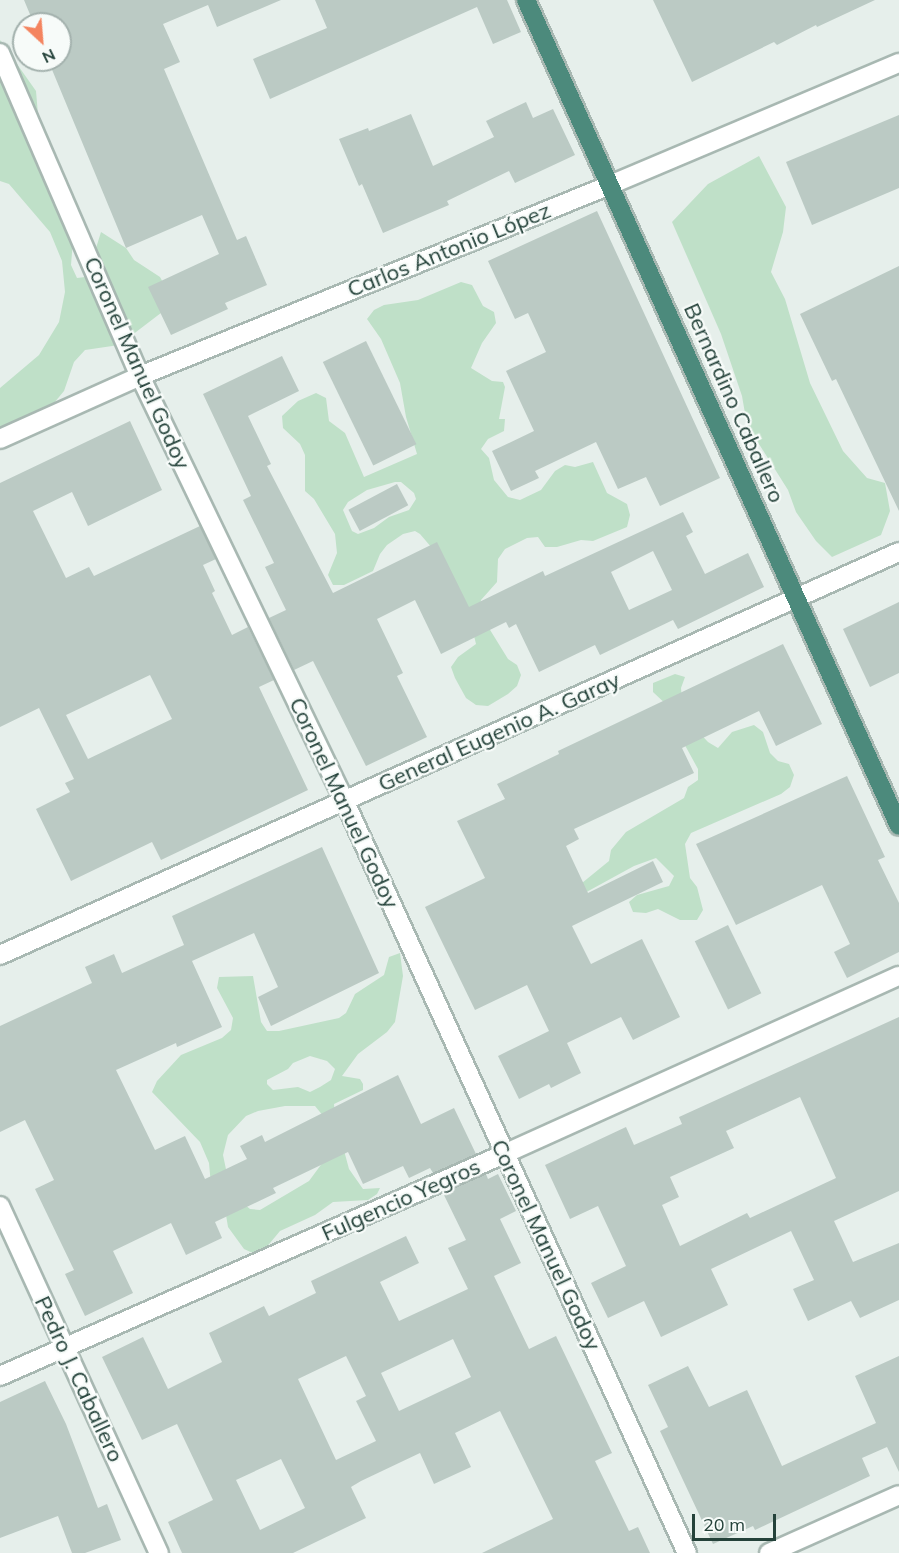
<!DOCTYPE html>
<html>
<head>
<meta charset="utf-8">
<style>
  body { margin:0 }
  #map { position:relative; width:899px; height:1553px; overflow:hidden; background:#e6efeb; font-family:Mulish,sans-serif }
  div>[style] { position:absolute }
  .green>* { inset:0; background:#bfe0c8 }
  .building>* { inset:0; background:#bbcac4; transform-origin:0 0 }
  .roads { filter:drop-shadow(2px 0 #a8b8b2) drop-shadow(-2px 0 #a8b8b2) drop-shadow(0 2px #a8b8b2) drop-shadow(0 -2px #a8b8b2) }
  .minor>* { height:18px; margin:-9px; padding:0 9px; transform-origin:9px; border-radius:9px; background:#fff }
  .trunk>* { height:18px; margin:-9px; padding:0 9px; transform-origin:9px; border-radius:9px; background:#4c8a7c }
  span { translate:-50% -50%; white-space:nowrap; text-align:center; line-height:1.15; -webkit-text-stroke:4.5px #f7fbf9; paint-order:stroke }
  .street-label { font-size:22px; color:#24423a }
  .north { position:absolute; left:12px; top:12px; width:60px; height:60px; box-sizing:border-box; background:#f7fbf9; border:2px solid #a3b1ad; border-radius:50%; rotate:154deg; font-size:16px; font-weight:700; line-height:24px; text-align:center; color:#24423a }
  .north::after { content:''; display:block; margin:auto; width:21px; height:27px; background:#f4845f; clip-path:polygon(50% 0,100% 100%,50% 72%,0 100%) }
  .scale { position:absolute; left:692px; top:1514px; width:84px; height:27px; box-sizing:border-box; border:3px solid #24423a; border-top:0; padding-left:8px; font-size:18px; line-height:21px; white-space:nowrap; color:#24423a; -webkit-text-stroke:4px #f7fbf9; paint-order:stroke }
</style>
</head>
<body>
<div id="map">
  <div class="green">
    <i style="clip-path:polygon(0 40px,36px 91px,40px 138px,76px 203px,71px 265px,77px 278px,93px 276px,92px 261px,101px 232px,126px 248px,134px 260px,160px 277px,174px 303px,119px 345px,85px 350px,74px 362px,64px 391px,44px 415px,0 439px,0 388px,39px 355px,59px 322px,65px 292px,62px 261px,50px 232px,9px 184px,0 181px)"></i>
    <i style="clip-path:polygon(759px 156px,786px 207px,783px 232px,771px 272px,785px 299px,810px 383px,843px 451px,867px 478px,885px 483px,890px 511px,881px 535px,832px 557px,816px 541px,796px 512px,788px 490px,747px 425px,742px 396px,721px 334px,672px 222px,708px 184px)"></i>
    <i style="clip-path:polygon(evenodd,461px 282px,472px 285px,483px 306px,494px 312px,496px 323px,482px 343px,471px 368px,492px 381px,503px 382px,505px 387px,499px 419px,505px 419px,504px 431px,488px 439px,481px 449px,489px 458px,494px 480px,508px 497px,520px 500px,541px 490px,555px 471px,565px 465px,575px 467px,593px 462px,607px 493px,627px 504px,630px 515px,627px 527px,593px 541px,581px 540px,557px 547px,545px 547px,538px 537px,527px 538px,505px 549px,498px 559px,497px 582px,481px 600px,479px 612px,508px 659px,517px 665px,521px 675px,517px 686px,508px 694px,488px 706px,476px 705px,466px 698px,455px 678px,451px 667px,458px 657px,476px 644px,468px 611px,432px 548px,420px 534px,415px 531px,403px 534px,387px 545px,380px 554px,373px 571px,344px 585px,333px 585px,328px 575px,337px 553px,335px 534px,314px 499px,305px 491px,305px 455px,300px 444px,283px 428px,282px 416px,298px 401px,316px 393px,326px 398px,329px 421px,345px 433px,364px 477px,417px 454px,406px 417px,400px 383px,381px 339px,367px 319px,374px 310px,384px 305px,418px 300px,461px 282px,395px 482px,401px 482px,414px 493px,416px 499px,409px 510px,389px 517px,374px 528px,358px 534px,352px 531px,343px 510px,348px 502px,367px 490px,395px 482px)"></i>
    <i style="clip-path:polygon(675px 674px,685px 677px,681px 688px,682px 700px,692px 725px,708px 742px,718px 748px,732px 732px,754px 725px,763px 732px,770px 753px,778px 761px,789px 764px,794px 775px,790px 787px,781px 794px,691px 833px,685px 844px,690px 878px,697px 887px,703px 910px,697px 920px,680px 920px,658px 909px,646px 913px,633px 912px,629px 902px,637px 895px,669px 886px,674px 876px,656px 858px,634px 866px,581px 895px,582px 883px,609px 861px,611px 850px,626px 832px,684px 798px,688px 787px,698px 780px,698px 769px,675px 727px,670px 708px,653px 692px,653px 683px)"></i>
    <i style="clip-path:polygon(evenodd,400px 953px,403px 976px,395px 1022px,387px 1032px,358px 1054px,342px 1076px,360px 1079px,363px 1084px,363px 1090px,334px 1104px,335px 1117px,349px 1169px,363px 1189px,380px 1188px,377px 1194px,368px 1200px,333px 1202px,315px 1215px,280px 1231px,265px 1249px,255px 1254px,244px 1249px,228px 1227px,226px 1215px,211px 1185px,209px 1163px,200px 1142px,152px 1092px,157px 1081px,181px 1055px,222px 1038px,231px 1030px,233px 1018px,217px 988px,219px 977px,253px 976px,261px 1022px,267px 1031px,279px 1031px,339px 1018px,346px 1013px,355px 994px,384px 975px,389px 957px,400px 953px,310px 1056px,327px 1061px,335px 1069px,331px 1080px,320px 1087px,310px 1092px,298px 1087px,273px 1090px,267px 1084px,267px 1080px,288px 1069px,293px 1063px,310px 1056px,400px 953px,285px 1106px,315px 1106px,324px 1117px,326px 1158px,309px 1181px,260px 1210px,250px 1209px,238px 1199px,227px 1174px,223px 1155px,228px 1135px,246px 1116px,258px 1111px,285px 1106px)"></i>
  </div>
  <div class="building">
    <i style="clip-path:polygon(24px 0,281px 0,217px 27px,208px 5px,163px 24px,180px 62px,164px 69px,237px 240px,246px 236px,267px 285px,225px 303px,228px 309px,171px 335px,148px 287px,219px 254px,202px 215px,126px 248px,48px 60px,60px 60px,60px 24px,34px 24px)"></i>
    <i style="clip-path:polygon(315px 0,507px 0,521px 32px,493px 44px,477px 7px,270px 99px,253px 59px,327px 28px)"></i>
    <i style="clip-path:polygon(653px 0,875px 0,817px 27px,816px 25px,777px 45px,774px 42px,692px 82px)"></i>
    <i style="clip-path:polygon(526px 102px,533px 118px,553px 109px,575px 155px,515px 183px,509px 171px,447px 201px,449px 205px,383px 233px,362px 184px,359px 186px,339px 139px,368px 128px,369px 131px,411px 114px,433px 166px,494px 137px,486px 121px)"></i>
    <i style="clip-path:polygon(899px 115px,899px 188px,812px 225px,786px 162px)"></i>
    <i style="clip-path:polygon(597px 211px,720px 478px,660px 506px,646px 477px,618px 489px,596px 442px,535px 471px,539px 478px,511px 491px,492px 451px,534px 431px,506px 371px,546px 352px,528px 313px,515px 319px,488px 261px)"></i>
    <i style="clip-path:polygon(899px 266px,899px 511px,836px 379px,832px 381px,800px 314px)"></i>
    <i style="left:366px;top:341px;width:115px;height:48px;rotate:64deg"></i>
    <i style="clip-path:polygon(evenodd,282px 356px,299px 391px,248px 416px,271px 464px,267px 466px,333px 593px,437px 542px,469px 607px,543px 571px,545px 576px,683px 512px,693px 532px,686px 536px,705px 574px,748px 553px,764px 587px,678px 629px,673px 620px,600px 655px,595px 645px,539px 672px,516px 624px,509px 628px,506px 622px,441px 654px,415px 600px,377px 619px,403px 673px,397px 676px,427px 737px,366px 766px,313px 661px,294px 670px,269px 618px,286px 610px,265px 567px,274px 563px,243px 500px,251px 496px,203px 394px,282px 356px,653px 551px,672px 590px,629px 610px,611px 572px,653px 551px)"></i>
    <i style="clip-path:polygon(evenodd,130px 421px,162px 490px,88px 526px,72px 492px,33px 511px,66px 578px,89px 567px,94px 576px,200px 526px,216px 559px,203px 565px,215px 591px,212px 593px,232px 635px,248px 627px,274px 680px,259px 687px,308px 790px,161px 860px,152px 842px,71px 881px,36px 809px,70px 792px,65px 783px,74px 779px,39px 708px,0 727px,0 483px,130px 421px,150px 675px,172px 719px,88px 759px,66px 715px,150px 675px)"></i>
    <i style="left:397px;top:484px;width:24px;height:55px;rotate:62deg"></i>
    <i style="clip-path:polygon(899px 602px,899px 673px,870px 687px,843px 629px)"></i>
    <i style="clip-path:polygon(783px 644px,822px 724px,776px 746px,759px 711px,682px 748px,694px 773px,574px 829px,579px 839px,566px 846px,588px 893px,653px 861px,663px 882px,572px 926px,591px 964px,642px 939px,680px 1017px,633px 1040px,621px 1017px,567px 1043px,581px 1073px,551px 1088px,549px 1084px,519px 1099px,498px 1056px,549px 1031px,527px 985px,475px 1010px,425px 907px,485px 878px,457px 821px,505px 799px,497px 784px,559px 754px,558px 751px)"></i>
    <i style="clip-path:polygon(847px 776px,885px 857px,878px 860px,899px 903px,899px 952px,847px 978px,834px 952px,850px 944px,822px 885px,736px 925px,696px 844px)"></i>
    <i style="clip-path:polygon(322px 847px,379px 973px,271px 1026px,258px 997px,278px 987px,254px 933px,192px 961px,222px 1027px,177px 1047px,176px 1043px,116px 1070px,155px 1150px,185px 1136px,205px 1179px,247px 1159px,240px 1146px,262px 1135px,265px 1142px,398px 1075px,421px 1124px,454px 1108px,476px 1154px,433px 1173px,430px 1168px,409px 1178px,403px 1166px,363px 1184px,348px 1152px,273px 1188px,276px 1193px,215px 1222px,222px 1238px,186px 1255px,171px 1223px,113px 1251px,133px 1293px,85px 1316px,65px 1274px,74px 1270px,35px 1189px,54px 1180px,25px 1120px,0 1132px,0 1026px,92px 983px,85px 967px,114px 954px,122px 973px,184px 945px,172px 916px)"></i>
    <i style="left:728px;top:925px;width:76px;height:37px;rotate:64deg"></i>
    <i style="clip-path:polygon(evenodd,899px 1017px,899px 1191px,834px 1221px,853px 1262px,899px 1243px,899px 1300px,860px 1318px,851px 1301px,808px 1321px,793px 1289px,814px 1280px,791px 1231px,711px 1269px,728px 1305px,661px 1337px,644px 1301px,608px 1318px,591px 1283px,626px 1266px,598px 1206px,570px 1219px,545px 1165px,626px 1127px,634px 1145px,682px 1124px,679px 1117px,899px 1017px,800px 1097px,836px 1178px,750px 1218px,747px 1213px,680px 1246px,662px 1205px,679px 1197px,670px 1177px,734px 1148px,726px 1131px,800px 1097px)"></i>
    <i style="clip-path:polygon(evenodd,486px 1174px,488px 1179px,498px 1174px,516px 1211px,500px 1219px,521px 1263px,494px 1276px,529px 1349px,556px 1336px,612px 1453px,595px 1461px,629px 1531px,638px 1527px,650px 1553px,482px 1553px,553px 1519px,500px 1411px,455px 1433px,471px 1467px,434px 1484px,420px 1453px,361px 1481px,351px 1487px,366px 1518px,293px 1553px,182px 1553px,168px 1522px,213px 1500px,177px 1424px,142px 1440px,102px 1357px,143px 1337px,168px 1389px,222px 1362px,209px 1333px,264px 1306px,269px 1316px,316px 1293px,311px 1281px,406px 1236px,419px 1263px,380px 1282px,399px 1321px,468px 1289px,448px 1248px,466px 1240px,443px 1193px,486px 1174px,453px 1339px,471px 1377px,399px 1411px,381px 1373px,453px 1339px,486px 1174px,346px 1356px,366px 1396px,356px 1401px,376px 1441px,336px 1460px,298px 1379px,346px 1356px,486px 1174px,281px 1459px,305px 1508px,260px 1530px,236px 1480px,281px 1459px)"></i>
    <i style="clip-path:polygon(899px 1356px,899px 1472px,887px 1447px,862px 1458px,870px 1476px,755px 1530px,753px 1526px,713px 1544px,660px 1431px,668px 1427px,648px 1385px,688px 1366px,709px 1407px,747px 1390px,782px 1466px,876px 1423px,855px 1376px)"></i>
    <i style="clip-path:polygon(45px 1381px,66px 1424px,98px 1508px,107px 1504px,121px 1540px,85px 1553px,72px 1553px,58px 1516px,0 1538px,0 1402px)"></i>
  </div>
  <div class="roads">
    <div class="minor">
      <i style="left:0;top:53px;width:352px;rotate:66.6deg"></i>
      <i style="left:140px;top:376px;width:473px;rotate:64.3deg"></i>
      <i style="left:345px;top:802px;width:825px;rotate:65.52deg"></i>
      <i style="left:0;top:439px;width:154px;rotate:-24.2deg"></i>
      <i style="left:140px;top:376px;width:507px;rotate:-22.12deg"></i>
      <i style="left:610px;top:185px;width:314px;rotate:-22.9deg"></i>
      <i style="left:0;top:955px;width:985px;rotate:-24.15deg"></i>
      <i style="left:0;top:1206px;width:382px;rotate:65.4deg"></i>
      <i style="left:0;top:1376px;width:551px;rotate:-23.77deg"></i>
      <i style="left:504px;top:1154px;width:433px;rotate:-24.3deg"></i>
      <i style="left:769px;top:1553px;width:142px;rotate:-24deg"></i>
    </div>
    <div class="trunk">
      <i style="left:526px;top:0;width:906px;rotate:65.7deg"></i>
    </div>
  </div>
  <div class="street-label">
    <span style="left:449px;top:250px;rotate:-22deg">Carlos Antonio López</span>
    <span style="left:137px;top:363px;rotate:66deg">Coronel Manuel Godoy</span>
    <span style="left:734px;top:403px;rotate:66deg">Bernardino Caballero</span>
    <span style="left:499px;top:732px;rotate:-24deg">General Eugenio A. Garay</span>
    <span style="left:344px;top:803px;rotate:65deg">Coronel Manuel Godoy</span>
    <span style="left:401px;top:1200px;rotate:-24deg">Fulgencio Yegros</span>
    <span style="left:546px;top:1245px;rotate:65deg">Coronel Manuel Godoy</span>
    <span style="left:79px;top:1379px;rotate:65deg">Pedro J. Caballero</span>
  </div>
  <div class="north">N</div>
  <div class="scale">20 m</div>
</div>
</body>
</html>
